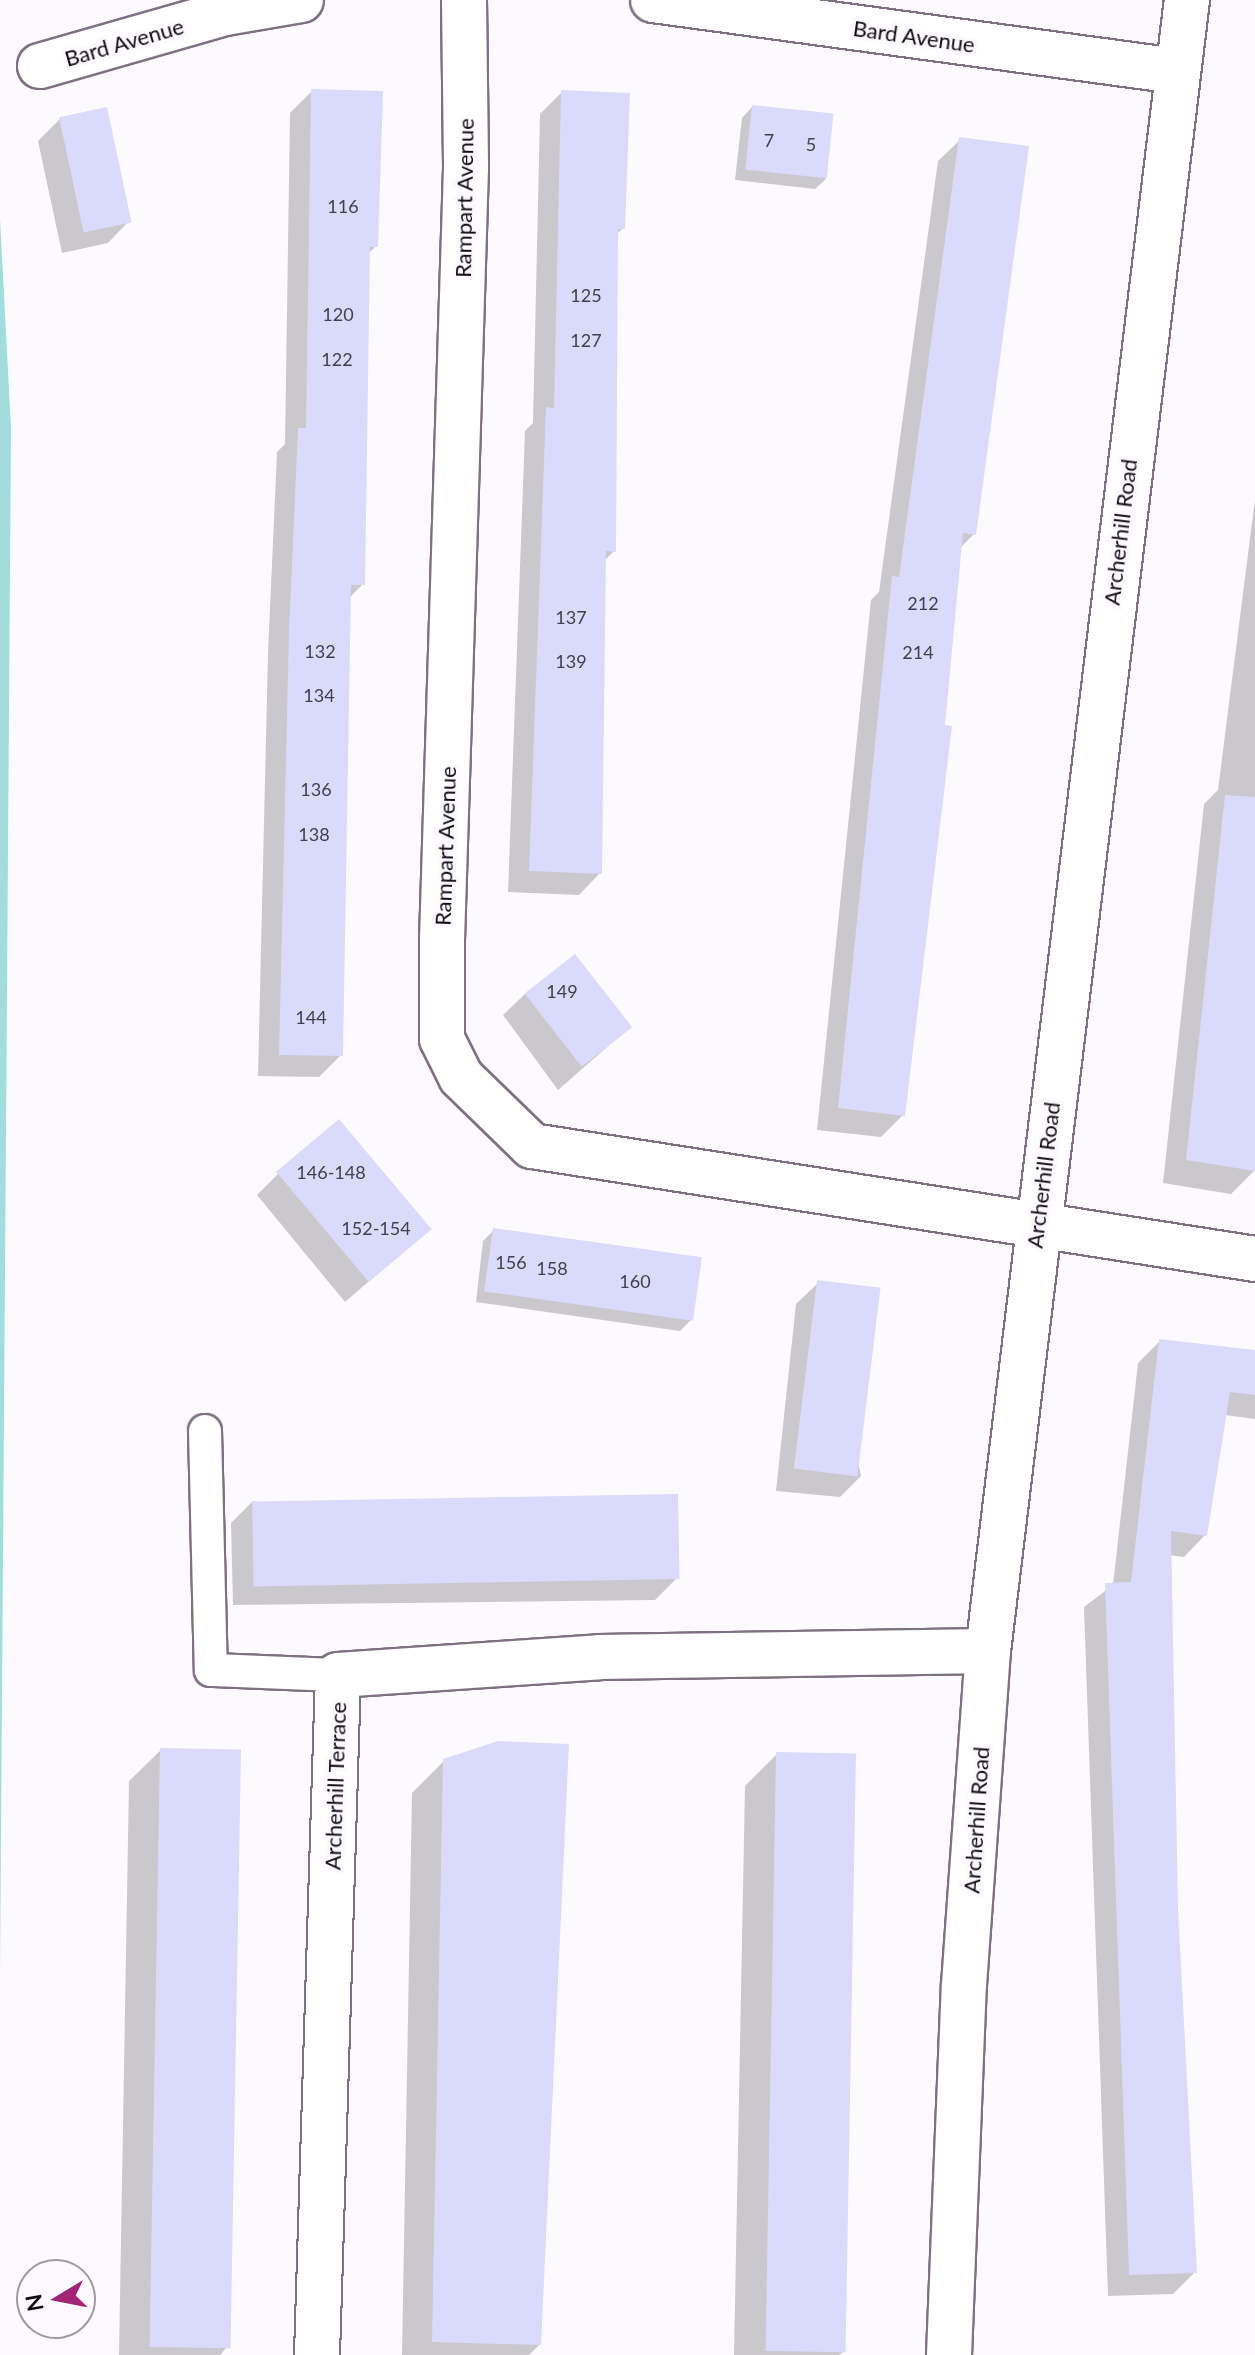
<!DOCTYPE html>
<html>
<head>
<meta charset="utf-8">
<style>
  body { margin:0 }
  #map { position:relative; width:1255px; height:2355px; overflow:hidden; background:#fdfaff; font-family:Lato,sans-serif }
  div>[style] { position:absolute }
  .water>* { inset:0; background:#a2dcdd }
  .shadow>* { inset:0; background:#0003 }
  .building>* { inset:0; background:#d9dafc; transform-origin:0 0 }
  .roads { filter:drop-shadow(2px 0 #7f7183) drop-shadow(-2px 0 #7f7183) drop-shadow(0 2px #7f7183) drop-shadow(0 -2px #7f7183) }
  .service>* { height:32px; margin:-16px; padding:0 16px; transform-origin:16px; border-radius:16px; background:#fff }
  .minor>* { height:44px; margin:-22px; padding:0 22px; transform-origin:22px; border-radius:22px; background:#fff }
  .tertiary>* { height:44px; margin:-22px; padding:0 22px; transform-origin:22px; border-radius:22px; background:#fff }
  span { translate:-50% -50%; white-space:nowrap; text-align:center; line-height:1.15; -webkit-text-stroke:8px #fdfaff; paint-order:stroke }
  .number-label { font-size:18px; color:#43404d }
  .number-label span { -webkit-text-stroke-width:0 }
  .street-label { font-size:22px; color:#110c13 }
  .north { position:absolute; left:16px; top:2259px; width:80px; height:80px; box-sizing:border-box; background:#fdfaff; border:2px solid #9f9ba1; border-radius:50%; rotate:260deg; font-size:22px; font-weight:700; line-height:32px; text-align:center; color:#110c13 }
  .north::after { content:''; display:block; margin:auto; width:28px; height:36px; background:#a32476; clip-path:polygon(50% 0,100% 100%,50% 72%,0 100%) }
</style>
</head>
<body>
<div id="map">
  <div class="water">
    <i style="clip-path:polygon(0 219px,11px 428px,0 1976px)"></i>
  </div>
  <div class="shadow">
    <i style="clip-path:polygon(312px 91px,376px 246px,368px 254px,363px 584px,349px 598px,341px 1055px,319px 1077px,258px 1076px,268px 653px,277px 452px,285px 444px,290px 113px)"></i>
    <i style="clip-path:polygon(562px 92px,623px 228px,616px 235px,614px 551px,604px 561px,600px 873px,579px 895px,508px 892px,525px 431px,533px 423px,540px 114px)"></i>
    <i style="clip-path:polygon(752px 107px,826px 179px,815px 189px,735px 180px,742px 118px)"></i>
    <i style="clip-path:polygon(60px 119px,129px 221px,108px 243px,62px 253px,38px 141px)"></i>
    <i style="clip-path:polygon(960px 140px,974px 534px,960px 548px,903px 1115px,881px 1137px,817px 1130px,871px 600px,879px 592px,938px 161px)"></i>
    <i style="clip-path:polygon(1255px 499px,1255px 1170px,1231px 1194px,1163px 1183px,1204px 804px,1218px 790px)"></i>
    <i style="clip-path:polygon(525px 994px,630px 1027px,558px 1090px,503px 1015px)"></i>
    <i style="clip-path:polygon(279px 1173px,428px 1230px,345px 1302px,257px 1195px)"></i>
    <i style="clip-path:polygon(494px 1230px,691px 1320px,680px 1331px,476px 1302px,483px 1241px)"></i>
    <i style="clip-path:polygon(818px 1283px,861px 1476px,840px 1497px,776px 1491px,796px 1304px)"></i>
    <i style="clip-path:polygon(1160px 1341px,1255px 1353px,1255px 1419px,1225px 1415px,1205px 1535px,1184px 1557px,1169px 1555px,1176px 1908px,1195px 2272px,1173px 2294px,1108px 2296px,1084px 1607px,1113px 1585px,1138px 1363px)"></i>
    <i style="clip-path:polygon(253px 1501px,677px 1578px,655px 1600px,233px 1605px,231px 1523px)"></i>
    <i style="clip-path:polygon(161px 1750px,227px 2347px,220px 2355px,119px 2355px,129px 1781px)"></i>
    <i style="clip-path:polygon(777px 1754px,843px 2352px,839px 2355px,734px 2355px,745px 1786px)"></i>
    <i style="clip-path:polygon(444px 1761px,539px 2345px,529px 2355px,402px 2355px,412px 1793px)"></i>
  </div>
  <div class="building">
    <i style="clip-path:polygon(311px 89px,383px 91px,378px 247px,370px 247px,365px 585px,351px 585px,343px 1056px,279px 1055px,289px 630px,298px 428px,306px 428px)"></i>
    <i style="clip-path:polygon(561px 90px,630px 93px,625px 229px,618px 229px,616px 552px,606px 551px,602px 874px,529px 871px,546px 407px,554px 408px)"></i>
    <i style="left:752px;top:105px;width:82px;height:65px;rotate:6deg"></i>
    <i style="left:107px;top:107px;width:118px;height:49px;rotate:78deg"></i>
    <i style="clip-path:polygon(959px 137px,1029px 146px,976px 535px,963px 533px,945px 725px,952px 726px,905px 1116px,838px 1108px,892px 576px,899px 577px)"></i>
    <i style="clip-path:polygon(1225px 795px,1255px 797px,1255px 1171px,1186px 1160px)"></i>
    <i style="left:575px;top:954px;width:93px;height:64px;rotate:52deg"></i>
    <i style="left:339px;top:1119px;width:144px;height:82px;rotate:50deg"></i>
    <i style="left:493px;top:1228px;width:211px;height:64px;rotate:8deg"></i>
    <i style="left:817px;top:1280px;width:64px;height:190px;rotate:7deg"></i>
    <i style="clip-path:polygon(1159px 1339px,1255px 1350px,1255px 1395px,1230px 1392px,1207px 1536px,1171px 1531px,1178px 1908px,1197px 2273px,1129px 2275px,1105px 1583px,1131px 1582px)"></i>
    <i style="left:678px;top:1494px;width:85px;height:426px;rotate:89deg"></i>
    <i style="clip-path:polygon(498px 1741px,569px 1744px,541px 2345px,432px 2342px,443px 1759px)"></i>
    <i style="left:160px;top:1748px;width:81px;height:599px;rotate:1deg"></i>
    <i style="left:776px;top:1752px;width:80px;height:599px;rotate:1deg"></i>
  </div>
  <div class="roads">
    <div class="service">
      <i style="left:205px;top:1431px;width:239px;rotate:88.6deg"></i>
      <i style="left:211px;top:1670px;width:127px;rotate:2.3deg"></i>
    </div>
    <div class="minor">
      <i style="left:464px;top:0;width:168px;rotate:89.3deg"></i>
      <i style="left:466px;top:168px;width:771px;rotate:91.78deg"></i>
      <i style="left:442px;top:939px;width:100px;rotate:90deg"></i>
      <i style="left:442px;top:1039px;width:42px;rotate:63.4deg"></i>
      <i style="left:461px;top:1077px;width:99px;rotate:44.2deg"></i>
      <i style="left:532px;top:1146px;width:732px;rotate:8.88deg"></i>
      <i style="left:653px;top:0;width:528px;rotate:7.73deg"></i>
      <i style="left:40px;top:66px;width:192px;rotate:-16deg"></i>
      <i style="left:225px;top:13px;width:77px;rotate:-9.7deg"></i>
      <i style="left:317px;top:2355px;width:680px;rotate:-88.23deg"></i>
      <i style="left:338px;top:1675px;width:262px;rotate:-3.9deg"></i>
      <i style="left:599px;top:1657px;width:389px;rotate:-0.9deg"></i>
    </div>
    <div class="tertiary">
      <i style="left:949px;top:2355px;width:370px;rotate:-87.7deg"></i>
      <i style="left:964px;top:1985px;width:335px;rotate:-85.9deg"></i>
      <i style="left:988px;top:1651px;width:1663px;rotate:-83.13deg"></i>
    </div>
  </div>
  <div class="number-label">
    <span style="left:769px;top:140px">7</span>
    <span style="left:811px;top:144px">5</span>
    <span style="left:343px;top:206px">116</span>
    <span style="left:586px;top:295px">125</span>
    <span style="left:338px;top:314px">120</span>
    <span style="left:586px;top:340px">127</span>
    <span style="left:337px;top:359px">122</span>
    <span style="left:923px;top:603px">212</span>
    <span style="left:571px;top:617px">137</span>
    <span style="left:320px;top:651px">132</span>
    <span style="left:918px;top:652px">214</span>
    <span style="left:571px;top:661px">139</span>
    <span style="left:319px;top:695px">134</span>
    <span style="left:316px;top:789px">136</span>
    <span style="left:314px;top:834px">138</span>
    <span style="left:562px;top:991px">149</span>
    <span style="left:311px;top:1017px">144</span>
    <span style="left:331px;top:1172px">146-148</span>
    <span style="left:376px;top:1228px">152-154</span>
    <span style="left:511px;top:1262px">156</span>
    <span style="left:552px;top:1268px">158</span>
    <span style="left:635px;top:1281px">160</span>
  </div>
  <div class="street-label">
    <span style="left:914px;top:36px;rotate:8deg">Bard Avenue</span>
    <span style="left:124px;top:42px;rotate:-16deg">Bard Avenue</span>
    <span style="left:464px;top:198px;rotate:-89deg">Rampart Avenue</span>
    <span style="left:1120px;top:532px;rotate:-83deg">Archerhill Road</span>
    <span style="left:445px;top:846px;rotate:-88deg">Rampart Avenue</span>
    <span style="left:1043px;top:1175px;rotate:-83deg">Archerhill Road</span>
    <span style="left:335px;top:1786px;rotate:-88deg">Archerhill Terrace</span>
    <span style="left:976px;top:1820px;rotate:-86deg">Archerhill Road</span>
  </div>
  <div class="north">N</div>
</div>
</body>
</html>
